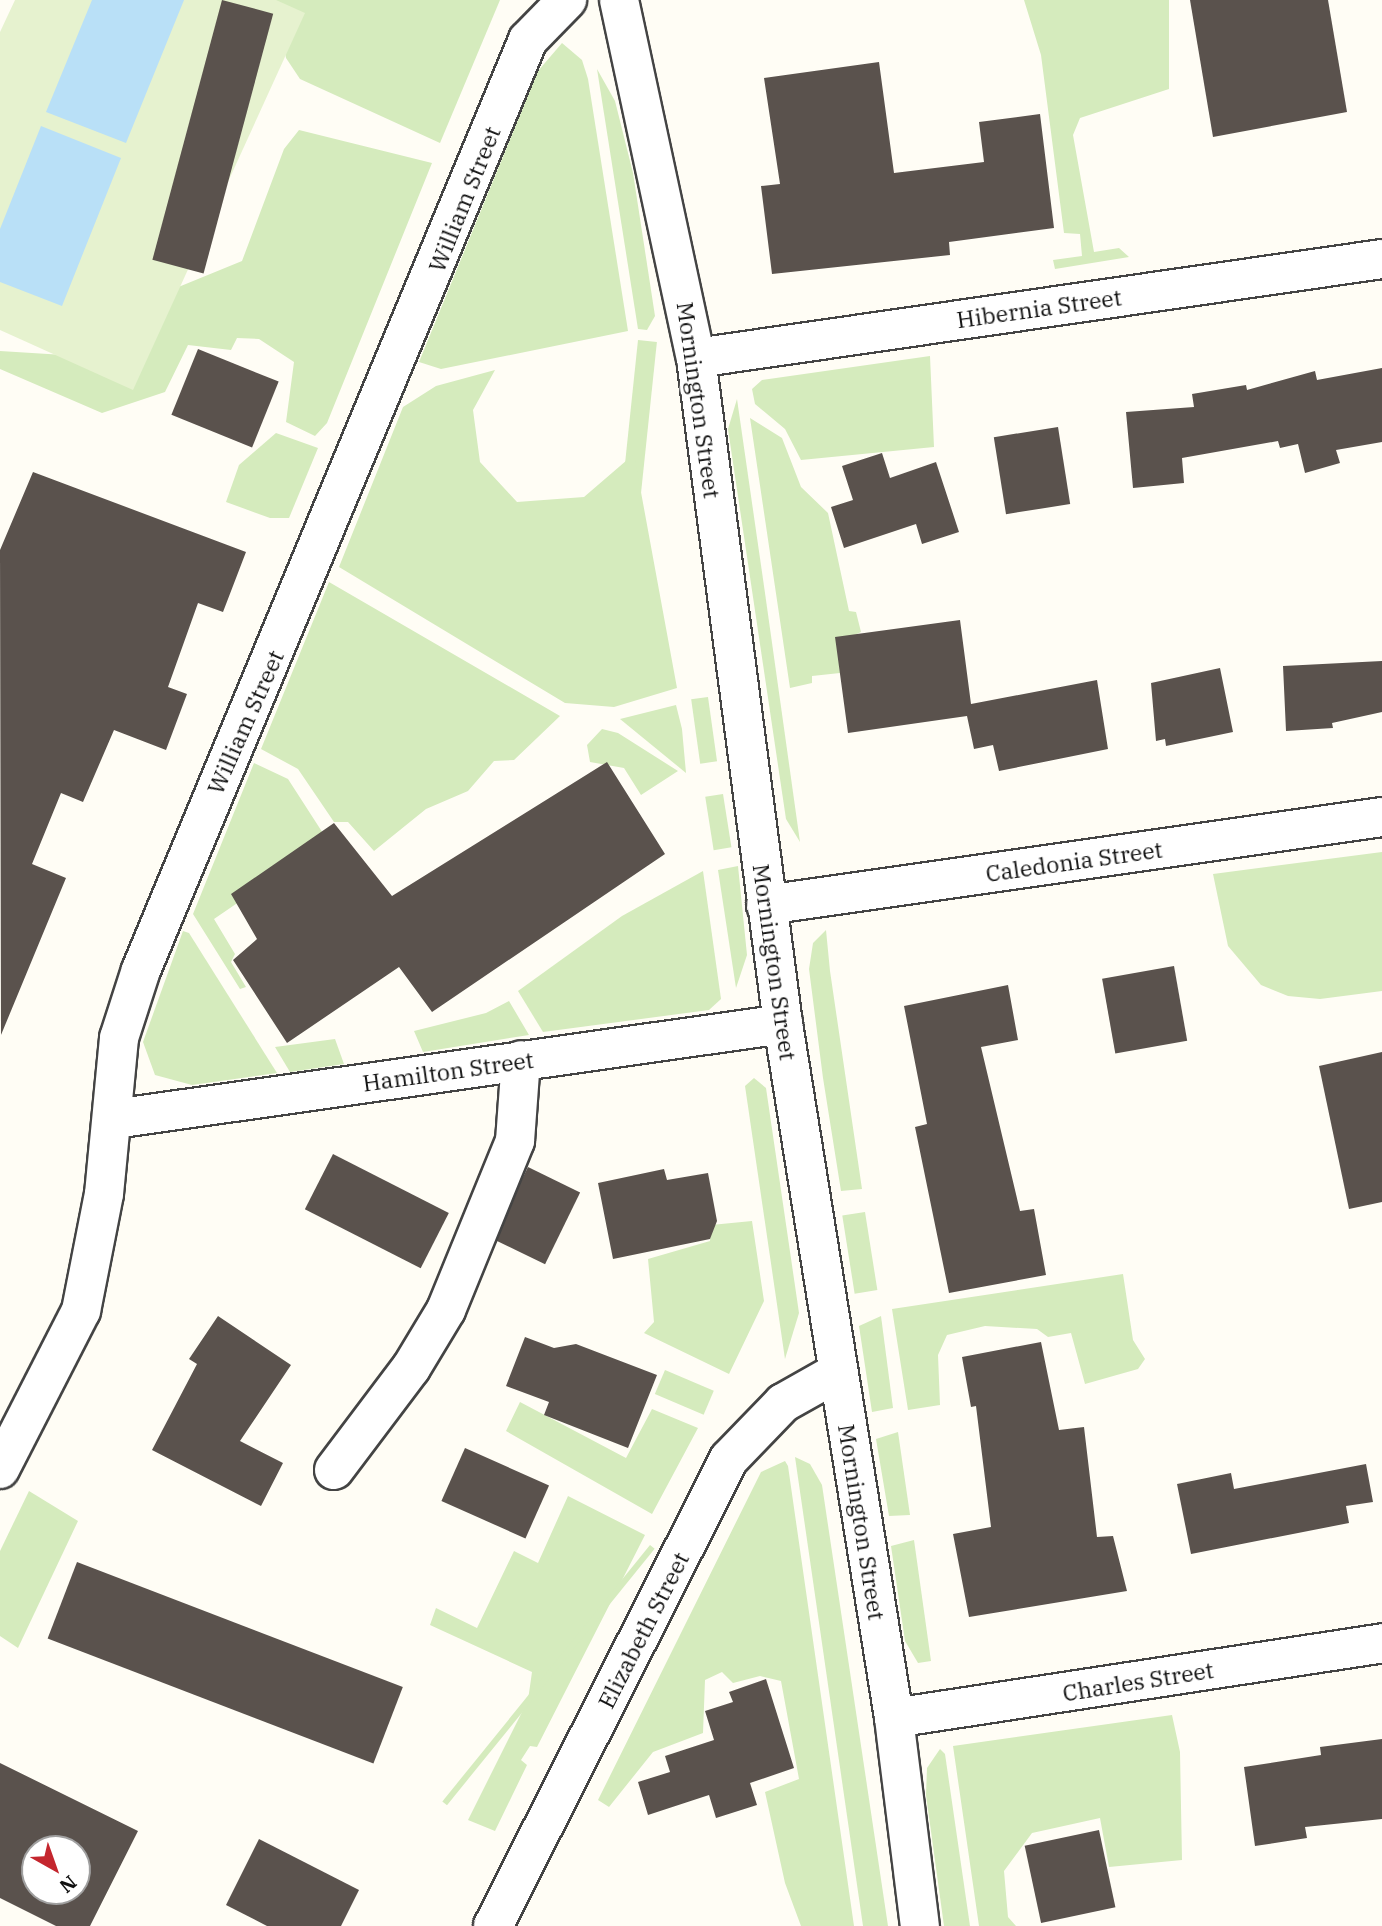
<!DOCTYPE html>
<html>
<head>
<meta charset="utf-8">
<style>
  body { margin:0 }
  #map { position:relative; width:1382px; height:1926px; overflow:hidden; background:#fffdf5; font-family:"IBM Plex Serif",serif }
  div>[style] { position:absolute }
  .green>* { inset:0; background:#d5ebbd; transform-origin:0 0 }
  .pitch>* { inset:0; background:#e6f2cf }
  .water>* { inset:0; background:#b9e0f7 }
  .building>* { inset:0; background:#5a524d; transform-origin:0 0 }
  .roads { filter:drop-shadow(2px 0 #444) drop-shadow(-2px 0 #444) drop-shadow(0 2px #444) drop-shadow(0 -2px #444) }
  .minor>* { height:38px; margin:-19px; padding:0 19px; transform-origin:19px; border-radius:19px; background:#fff }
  span { translate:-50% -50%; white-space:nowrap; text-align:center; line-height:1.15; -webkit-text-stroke:7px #fff; paint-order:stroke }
  .street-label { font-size:23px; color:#111 }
  .north { position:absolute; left:21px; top:1835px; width:70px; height:70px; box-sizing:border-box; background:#fff; border:2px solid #a0a0a0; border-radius:50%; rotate:140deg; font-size:19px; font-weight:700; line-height:28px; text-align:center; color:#111 }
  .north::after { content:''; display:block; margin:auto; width:24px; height:32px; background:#c4262e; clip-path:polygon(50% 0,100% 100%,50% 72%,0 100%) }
</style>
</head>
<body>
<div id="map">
  <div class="green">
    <i style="clip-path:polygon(276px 0,500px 0,440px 143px,300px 79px,286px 58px)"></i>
    <i style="clip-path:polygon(1024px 0,1169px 0,1169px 89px,1080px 118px,1073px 135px,1094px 252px,1119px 248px,1129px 257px,1055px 269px,1053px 260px,1082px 256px,1080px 234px,1064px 233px,1041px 55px)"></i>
    <i style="clip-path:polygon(562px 43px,582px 60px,588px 79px,628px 331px,441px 369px,419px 362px,538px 71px)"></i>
    <i style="clip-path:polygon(597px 69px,615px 101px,633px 173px,655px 316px,647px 330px,638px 329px)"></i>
    <i style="clip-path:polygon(299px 130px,432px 163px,327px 423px,315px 436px,286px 422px,294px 362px,259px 339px,237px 338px,231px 350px,188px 345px,165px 392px,102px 413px,0 369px,0 351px,64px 355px,154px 297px,242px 261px,284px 149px)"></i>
    <i style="left:638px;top:340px;width:19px;height:352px;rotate:6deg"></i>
    <i style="clip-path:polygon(930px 356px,934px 447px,801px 460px,785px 429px,755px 404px,752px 389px,762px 380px)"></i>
    <i style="clip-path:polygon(495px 370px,473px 410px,480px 462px,517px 502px,584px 497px,634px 454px,677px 688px,614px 707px,565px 703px,339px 567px,403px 407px,436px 386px)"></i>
    <i style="clip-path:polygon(737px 399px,765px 593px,800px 842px,786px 819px,728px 429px)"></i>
    <i style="clip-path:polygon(750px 418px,782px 438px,801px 487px,828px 513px,849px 611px,856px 612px,861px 632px,838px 643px,840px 673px,812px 676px,812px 683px,790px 688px)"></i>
    <i style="clip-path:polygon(276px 433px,318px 448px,289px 518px,270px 518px,226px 502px,239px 465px)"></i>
    <i style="clip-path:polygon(329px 582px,560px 716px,514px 760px,494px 761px,468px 791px,426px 809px,374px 851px,348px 822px,334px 822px,298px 769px,261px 749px)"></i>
    <i style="left:708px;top:697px;width:65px;height:17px;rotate:82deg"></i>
    <i style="clip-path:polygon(676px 705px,682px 729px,686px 773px,620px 719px)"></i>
    <i style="clip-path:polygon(602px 729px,618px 733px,678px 771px,641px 795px,624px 768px,590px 762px,587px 745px)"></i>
    <i style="clip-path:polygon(254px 763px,288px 779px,328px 841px,214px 919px,235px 954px,231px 962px,246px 987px,240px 989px,193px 914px)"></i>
    <i style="left:723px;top:794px;width:54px;height:18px;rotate:81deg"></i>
    <i style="clip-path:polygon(1382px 852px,1382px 991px,1320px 999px,1288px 996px,1261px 985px,1228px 946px,1213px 874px)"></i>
    <i style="clip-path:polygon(738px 866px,747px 955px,736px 988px,718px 870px)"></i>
    <i style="clip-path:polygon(703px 871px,721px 999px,709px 1010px,543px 1032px,518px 991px,622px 916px)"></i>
    <i style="clip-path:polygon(826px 930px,830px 971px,862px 1189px,841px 1191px,823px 1078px,809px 969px,813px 943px)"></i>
    <i style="clip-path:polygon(183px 931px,189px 933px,277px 1073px,192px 1085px,155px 1075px,143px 1042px)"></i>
    <i style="clip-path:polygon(509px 1001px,529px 1035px,423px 1052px,414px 1031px,486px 1013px)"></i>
    <i style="clip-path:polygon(335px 1039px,344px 1064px,290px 1072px,275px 1047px)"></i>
    <i style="clip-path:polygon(754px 1078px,766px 1088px,799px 1313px,785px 1359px,745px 1086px)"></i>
    <i style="left:865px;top:1212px;width:79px;height:23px;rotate:81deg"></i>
    <i style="clip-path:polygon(752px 1221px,764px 1301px,729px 1374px,644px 1333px,654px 1322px,648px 1259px,710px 1241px,711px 1225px)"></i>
    <i style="clip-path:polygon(1123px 1274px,1133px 1340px,1145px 1359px,1138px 1369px,1085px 1384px,1071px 1333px,1048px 1337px,1037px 1329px,985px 1326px,947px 1335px,938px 1355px,940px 1405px,908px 1410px,892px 1309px)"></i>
    <i style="clip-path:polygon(881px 1316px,893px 1408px,872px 1412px,859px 1326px)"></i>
    <i style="left:665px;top:1370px;width:53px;height:26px;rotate:23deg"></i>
    <i style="clip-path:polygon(520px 1402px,626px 1458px,652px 1409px,698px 1428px,652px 1514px,506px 1431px)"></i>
    <i style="clip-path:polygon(898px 1432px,910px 1515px,889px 1516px,876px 1439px)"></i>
    <i style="clip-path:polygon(795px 1457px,810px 1464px,822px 1485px,888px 1926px,863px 1926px)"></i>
    <i style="clip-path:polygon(785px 1461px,788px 1466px,854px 1926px,801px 1926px,785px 1883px,765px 1792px,799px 1779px,781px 1681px,760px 1676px,733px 1683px,722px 1672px,705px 1680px,703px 1733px,653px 1752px,609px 1807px,598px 1800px,761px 1472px)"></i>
    <i style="clip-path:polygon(29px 1491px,78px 1521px,18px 1648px,0 1636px,0 1551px)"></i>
    <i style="clip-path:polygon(568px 1496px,645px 1535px,537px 1747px,530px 1746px,521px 1760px,527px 1765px,495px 1831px,468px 1820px,528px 1700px,532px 1672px,430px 1625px,436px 1608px,477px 1628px,514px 1551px,538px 1563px)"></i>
    <i style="clip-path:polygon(914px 1540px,931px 1661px,918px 1663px,905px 1641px,891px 1546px)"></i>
    <i style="left:650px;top:1545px;width:6px;height:330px;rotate:39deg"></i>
    <i style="clip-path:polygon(1172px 1715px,1180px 1752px,1182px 1860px,1109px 1867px,1100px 1818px,1032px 1833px,1004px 1871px,1008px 1917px,1016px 1926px,979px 1926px,953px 1746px)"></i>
    <i style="clip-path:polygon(940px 1749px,945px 1754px,970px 1926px,944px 1926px,926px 1795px,927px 1768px)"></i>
  </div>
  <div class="pitch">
    <i style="clip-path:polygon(15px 0,276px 0,305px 13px,133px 390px,0 330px,0 32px)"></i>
  </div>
  <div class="water">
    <i style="clip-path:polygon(92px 0,184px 0,126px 143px,46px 112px)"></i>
    <i style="clip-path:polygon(41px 126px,121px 158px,62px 306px,0 282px,0 229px)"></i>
  </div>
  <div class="building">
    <i style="left:222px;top:0;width:53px;height:269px;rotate:15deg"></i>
    <i style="clip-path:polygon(1190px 0,1328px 0,1347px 112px,1213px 137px)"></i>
    <i style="clip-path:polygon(879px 62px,894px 173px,984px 162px,979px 122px,1040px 114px,1054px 228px,949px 242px,950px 255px,772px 274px,761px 186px,780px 184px,764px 78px)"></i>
    <i style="left:198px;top:349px;width:87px;height:71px;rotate:22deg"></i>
    <i style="clip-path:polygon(1382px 368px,1382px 442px,1336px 450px,1340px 463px,1305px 473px,1298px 444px,1280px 448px,1278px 441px,1182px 458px,1184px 483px,1133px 488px,1126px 412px,1194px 407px,1192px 394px,1246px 385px,1247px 390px,1315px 371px,1317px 380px)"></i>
    <i style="left:1058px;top:427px;width:78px;height:65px;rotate:81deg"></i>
    <i style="clip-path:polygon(882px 453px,890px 478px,936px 462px,959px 532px,922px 544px,916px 524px,844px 548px,831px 507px,853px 500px,842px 466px)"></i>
    <i style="clip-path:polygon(33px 472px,246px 552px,223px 612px,198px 603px,168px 687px,187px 694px,166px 750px,114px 730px,83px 802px,61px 793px,32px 864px,66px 878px,1px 1035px,0 550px)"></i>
    <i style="clip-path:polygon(960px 620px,971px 704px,1097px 680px,1108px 749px,999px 771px,993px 745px,974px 749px,967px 716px,848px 733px,835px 637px)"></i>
    <i style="clip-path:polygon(1382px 661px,1382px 712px,1332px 723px,1333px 728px,1286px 731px,1283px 666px)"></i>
    <i style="clip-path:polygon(1220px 668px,1233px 732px,1166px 746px,1165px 739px,1156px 741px,1151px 683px)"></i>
    <i style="clip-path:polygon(607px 762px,665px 854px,432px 1012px,399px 967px,287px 1043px,233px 960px,257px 939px,231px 894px,334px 823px,392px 896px)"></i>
    <i style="left:1174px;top:966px;width:76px;height:73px;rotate:80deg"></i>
    <i style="clip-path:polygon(1008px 985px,1018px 1040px,981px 1047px,1020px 1211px,1034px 1209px,1046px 1275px,949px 1293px,915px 1127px,927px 1124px,904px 1006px)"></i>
    <i style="clip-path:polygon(1382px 1052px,1382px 1202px,1349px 1209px,1319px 1066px)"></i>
    <i style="left:333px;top:1154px;width:130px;height:62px;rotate:27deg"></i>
    <i style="left:528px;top:1167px;width:58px;height:80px;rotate:26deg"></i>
    <i style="clip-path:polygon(664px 1169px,667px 1180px,708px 1173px,717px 1221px,710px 1239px,613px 1259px,598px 1183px)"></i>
    <i style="clip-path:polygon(218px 1316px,291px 1365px,240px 1441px,283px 1463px,261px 1506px,152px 1450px,197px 1364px,189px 1359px)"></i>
    <i style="clip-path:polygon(525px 1337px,554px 1348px,576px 1344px,657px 1375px,628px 1448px,544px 1415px,549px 1402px,506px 1386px)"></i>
    <i style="clip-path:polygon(1041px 1342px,1059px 1430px,1084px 1427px,1097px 1537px,1113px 1536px,1127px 1591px,969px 1617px,953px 1534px,991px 1527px,976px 1406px,971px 1407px,962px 1357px)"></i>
    <i style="left:465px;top:1448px;width:92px;height:58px;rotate:24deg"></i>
    <i style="clip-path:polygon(1366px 1464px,1373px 1502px,1346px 1506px,1349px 1523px,1191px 1554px,1177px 1484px,1231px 1473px,1234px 1489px)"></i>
    <i style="left:77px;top:1562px;width:349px;height:82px;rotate:21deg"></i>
    <i style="clip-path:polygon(766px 1679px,794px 1768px,750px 1783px,757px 1805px,716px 1818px,709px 1795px,648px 1815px,638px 1782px,670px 1772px,665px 1756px,714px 1740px,705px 1711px,733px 1702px,729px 1692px)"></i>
    <i style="clip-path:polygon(1382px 1739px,1382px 1819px,1305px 1827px,1307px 1838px,1255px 1846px,1244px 1767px,1321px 1755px,1320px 1747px)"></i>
    <i style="clip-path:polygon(evenodd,0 1763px,138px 1831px,90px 1926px,56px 1926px,0 1898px,0 1763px,35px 1849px,77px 1849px,77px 1891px,35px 1891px,35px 1849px)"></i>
    <i style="left:1099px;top:1830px;width:79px;height:76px;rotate:78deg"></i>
    <i style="clip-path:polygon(259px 1839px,359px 1890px,341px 1926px,267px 1926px,226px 1905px)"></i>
  </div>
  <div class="roads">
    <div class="minor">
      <i style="left:619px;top:0;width:366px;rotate:77.9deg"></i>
      <i style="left:696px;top:358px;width:672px;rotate:82.56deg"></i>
      <i style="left:783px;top:1024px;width:703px;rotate:80.91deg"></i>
      <i style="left:894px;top:1718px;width:210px;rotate:82.9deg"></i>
      <i style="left:696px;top:358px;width:693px;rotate:-8.21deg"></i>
      <i style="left:766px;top:905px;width:622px;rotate:-8.13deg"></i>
      <i style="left:114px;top:1119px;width:676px;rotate:-8.08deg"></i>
      <i style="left:0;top:1469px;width:178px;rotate:-62.9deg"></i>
      <i style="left:81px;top:1311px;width:119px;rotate:-78.9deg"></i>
      <i style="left:104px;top:1194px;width:157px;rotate:-84.5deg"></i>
      <i style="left:119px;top:1038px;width:71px;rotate:-72.1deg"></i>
      <i style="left:141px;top:970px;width:1007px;rotate:-67.41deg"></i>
      <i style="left:528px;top:40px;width:56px;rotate:-45.7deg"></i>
      <i style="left:334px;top:1470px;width:128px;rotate:-53deg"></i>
      <i style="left:411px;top:1368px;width:68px;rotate:-58.9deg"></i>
      <i style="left:446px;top:1310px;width:183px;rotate:-67.8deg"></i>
      <i style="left:515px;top:1141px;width:81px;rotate:-85.8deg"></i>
      <i style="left:894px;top:1718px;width:494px;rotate:-8.7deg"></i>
      <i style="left:493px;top:1926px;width:523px;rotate:-63.19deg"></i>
      <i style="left:729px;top:1459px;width:78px;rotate:-46deg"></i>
      <i style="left:783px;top:1403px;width:63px;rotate:-29.4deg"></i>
    </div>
  </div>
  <div class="street-label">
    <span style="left:464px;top:199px;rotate:-68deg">William Street</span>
    <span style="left:1039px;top:308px;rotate:-8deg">Hibernia Street</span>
    <span style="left:699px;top:400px;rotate:82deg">Mornington Street</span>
    <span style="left:245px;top:722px;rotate:-66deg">William Street</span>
    <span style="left:1074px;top:861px;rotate:-8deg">Caledonia Street</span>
    <span style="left:775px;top:962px;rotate:82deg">Mornington Street</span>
    <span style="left:448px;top:1071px;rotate:-8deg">Hamilton Street</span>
    <span style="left:862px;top:1522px;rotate:81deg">Mornington Street</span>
    <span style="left:643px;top:1630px;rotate:-63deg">Elizabeth Street</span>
    <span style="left:1138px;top:1681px;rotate:-9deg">Charles Street</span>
  </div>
  <div class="north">N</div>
</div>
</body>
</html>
